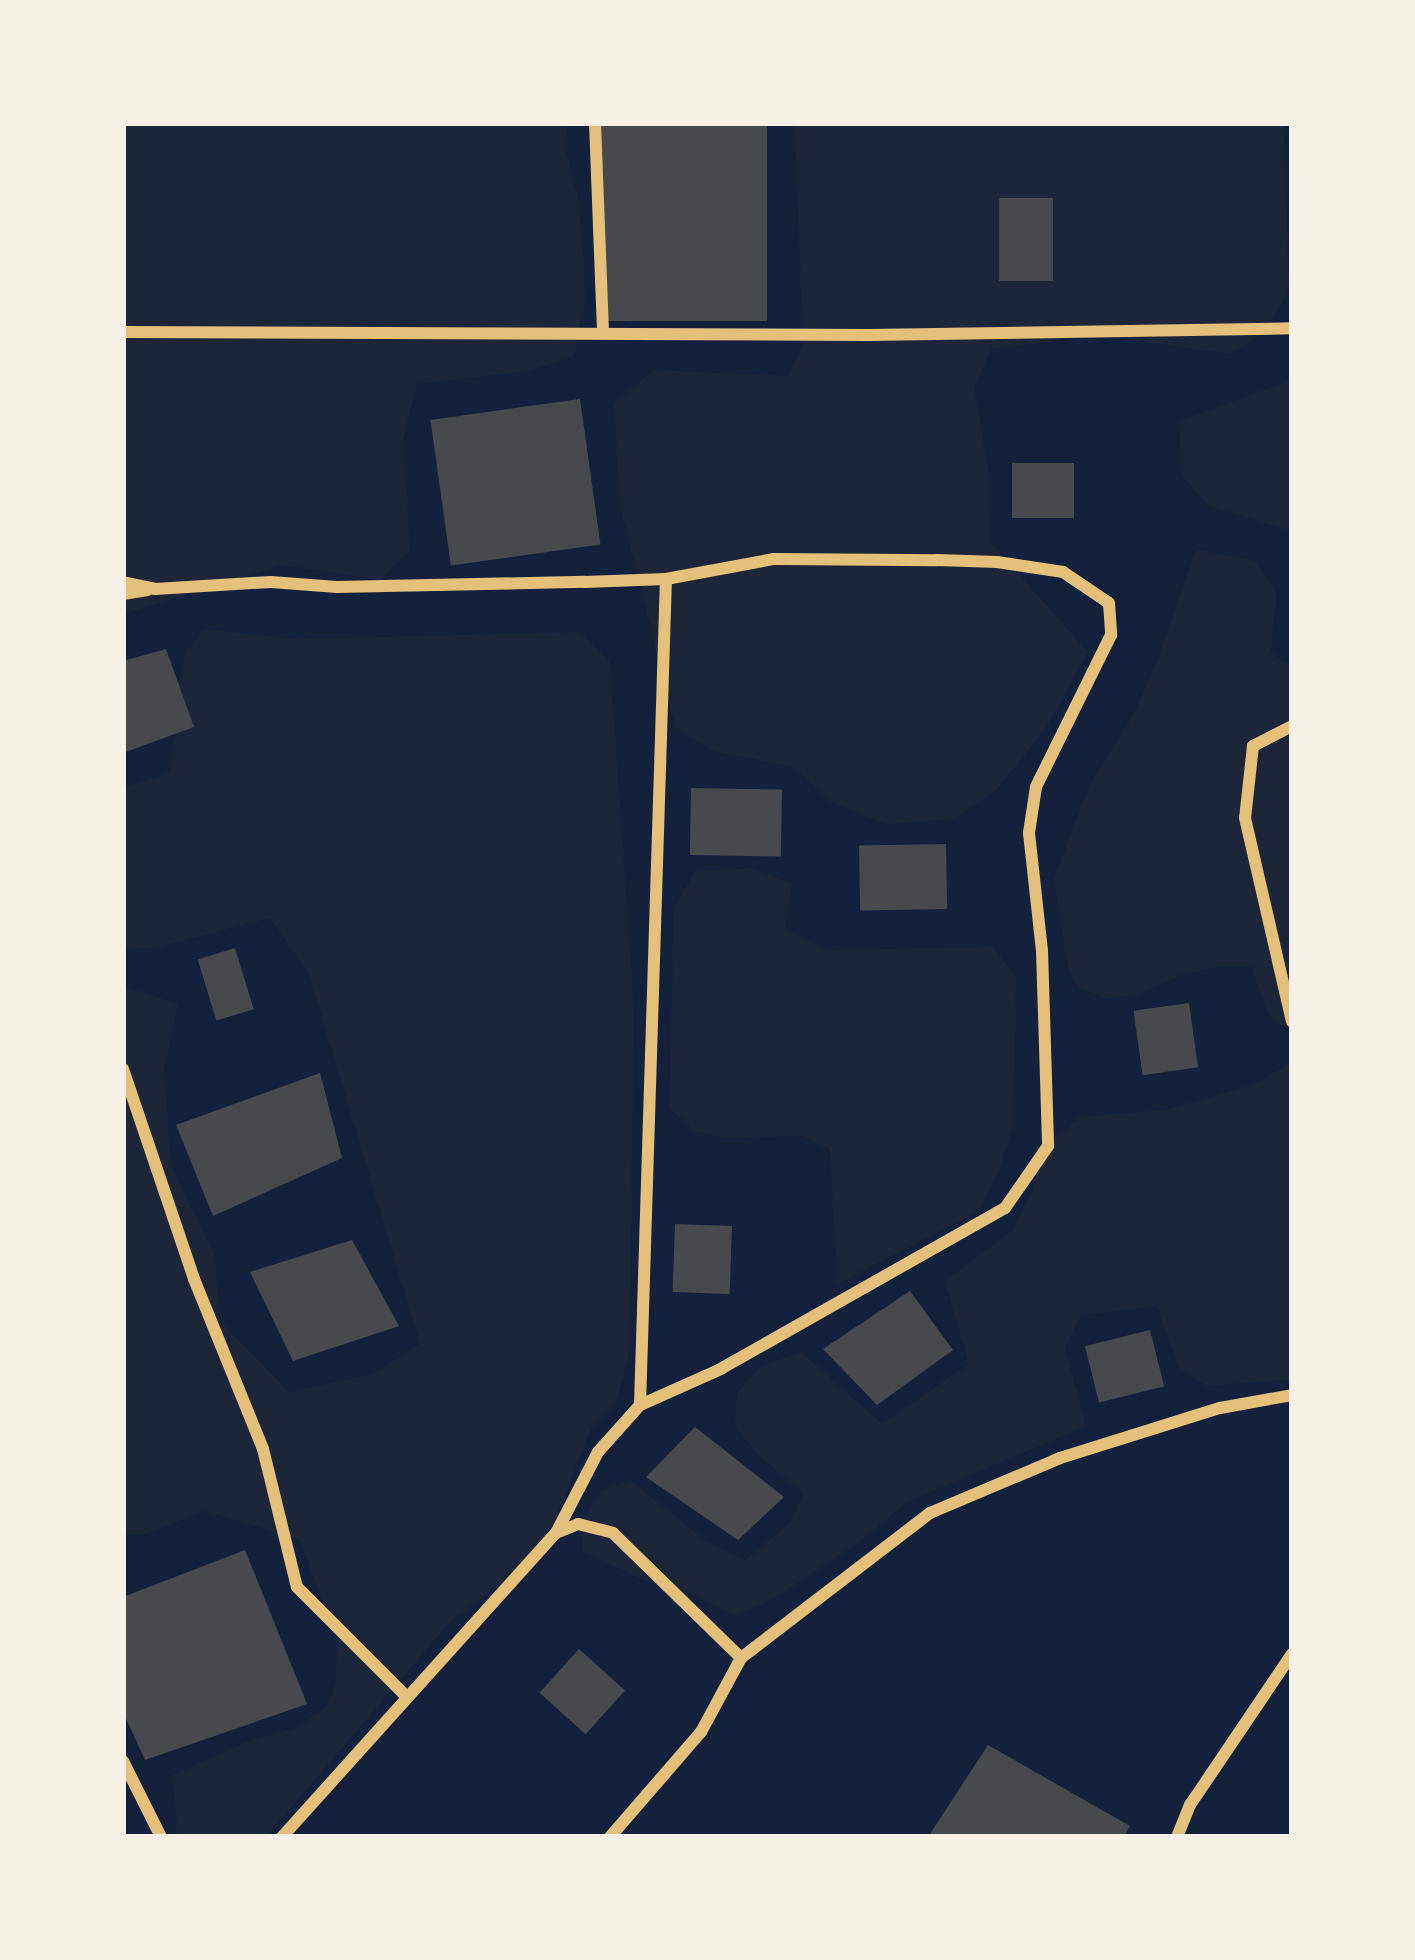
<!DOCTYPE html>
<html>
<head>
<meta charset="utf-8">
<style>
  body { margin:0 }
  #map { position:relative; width:1415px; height:1960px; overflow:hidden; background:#14213d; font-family:"Public Sans",sans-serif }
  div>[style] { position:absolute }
  .green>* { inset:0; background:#1d2539 }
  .building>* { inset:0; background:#48494c; transform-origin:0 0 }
  .minor>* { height:12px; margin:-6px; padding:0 6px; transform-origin:6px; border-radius:6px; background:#e5c07b }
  span { translate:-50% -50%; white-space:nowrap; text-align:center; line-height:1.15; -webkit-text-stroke:9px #f6f1e7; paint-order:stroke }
  .frame { position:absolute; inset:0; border:126px solid #f6f1e7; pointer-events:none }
</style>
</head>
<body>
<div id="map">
  <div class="green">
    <i style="clip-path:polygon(123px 123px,569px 123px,564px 143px,580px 207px,585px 298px,573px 357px,528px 371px,417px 384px,403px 439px,410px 549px,380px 580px,283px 565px,123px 614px)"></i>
    <i style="clip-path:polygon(794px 123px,1283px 123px,1289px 290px,1265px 331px,1231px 354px,1101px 335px,991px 349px,974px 387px,989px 476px,990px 542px,1088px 652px,1045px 730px,996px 790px,953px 819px,887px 824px,831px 802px,794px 767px,713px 751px,675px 727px,620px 505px,614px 403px,654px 370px,787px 376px,804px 346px)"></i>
    <i style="clip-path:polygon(1292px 380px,1292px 531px,1208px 506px,1181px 474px,1180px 421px)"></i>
    <i style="clip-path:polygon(1196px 549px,1255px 561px,1277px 593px,1270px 652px,1292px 667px,1292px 1031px,1270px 1017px,1251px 967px,1221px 966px,1182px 975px,1141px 993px,1109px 999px,1078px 988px,1068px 968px,1054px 878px,1089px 786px,1131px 719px,1157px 662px)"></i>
    <i style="clip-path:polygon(204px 629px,295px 639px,579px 632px,610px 662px,634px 1013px,629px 1354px,616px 1403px,591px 1428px,553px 1526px,527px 1562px,448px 1624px,266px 1837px,178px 1837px,172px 1775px,252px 1740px,296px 1728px,327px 1706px,337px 1680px,336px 1635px,299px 1539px,205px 1511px,146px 1534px,123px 1534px,123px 986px,178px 1004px,164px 1071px,171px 1167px,213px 1252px,221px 1322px,289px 1392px,373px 1374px,420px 1344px,309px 974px,270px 918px,154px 948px,123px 949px,123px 787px,170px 773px,185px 654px)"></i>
    <i style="clip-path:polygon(754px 868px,792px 884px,785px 929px,827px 950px,993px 947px,1016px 977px,1013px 1125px,998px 1174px,977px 1212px,837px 1284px,830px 1149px,802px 1136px,725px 1138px,695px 1131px,669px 1108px,674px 908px,695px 871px)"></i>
    <i style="clip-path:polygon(1292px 1062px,1292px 1379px,1207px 1386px,1179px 1368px,1157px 1306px,1081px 1315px,1065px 1348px,1086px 1426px,907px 1502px,858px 1543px,773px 1599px,734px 1616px,688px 1591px,643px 1580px,582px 1551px,583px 1519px,602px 1490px,631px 1481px,706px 1541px,745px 1560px,790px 1523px,803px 1493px,758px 1455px,735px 1426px,738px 1392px,761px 1366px,801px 1352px,882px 1424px,969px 1364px,945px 1281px,1012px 1231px,1033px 1191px,1042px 1150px,1080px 1117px,1165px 1110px,1253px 1085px)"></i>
  </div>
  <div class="building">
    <i style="left:599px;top:123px;width:168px;height:198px"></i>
    <i style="left:999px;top:198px;width:54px;height:83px"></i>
    <i style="left:580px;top:399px;width:147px;height:151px;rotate:82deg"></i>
    <i style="left:1012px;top:463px;width:62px;height:55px"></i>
    <i style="clip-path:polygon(166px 649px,194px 727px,123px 753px,123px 661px)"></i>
    <i style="left:691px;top:788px;width:91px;height:67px;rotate:1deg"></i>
    <i style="left:946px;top:844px;width:65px;height:87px;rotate:89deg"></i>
    <i style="left:235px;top:948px;width:64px;height:39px;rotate:73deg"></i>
    <i style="left:1189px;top:1003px;width:65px;height:56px;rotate:82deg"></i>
    <i style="clip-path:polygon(320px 1073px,342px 1158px,213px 1216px,176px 1125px)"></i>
    <i style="left:675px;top:1224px;width:57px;height:68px;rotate:2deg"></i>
    <i style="clip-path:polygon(352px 1240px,399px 1326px,293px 1361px,250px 1272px)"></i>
    <i style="clip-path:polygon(910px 1291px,953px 1350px,877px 1405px,823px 1349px)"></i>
    <i style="left:1150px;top:1330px;width:58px;height:67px;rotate:76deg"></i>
    <i style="clip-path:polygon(695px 1427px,784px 1497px,738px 1540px,646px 1477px)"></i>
    <i style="clip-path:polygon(245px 1550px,307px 1704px,145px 1760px,123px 1712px,123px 1597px)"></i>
    <i style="left:579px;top:1649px;width:62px;height:59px;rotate:42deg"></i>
    <i style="clip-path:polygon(988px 1745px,1130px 1826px,1124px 1837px,928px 1837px)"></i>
  </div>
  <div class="minor">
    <i style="left:595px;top:123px;width:209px;rotate:87.8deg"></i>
    <i style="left:123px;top:332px;width:746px;rotate:0.23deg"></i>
    <i style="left:869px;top:335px;width:423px;rotate:-0.9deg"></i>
    <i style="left:123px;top:582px;width:33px;rotate:12deg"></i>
    <i style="left:155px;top:589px;width:116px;rotate:-3.5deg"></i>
    <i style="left:271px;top:582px;width:66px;rotate:4.3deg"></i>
    <i style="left:337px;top:587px;width:248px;rotate:-1.2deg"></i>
    <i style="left:585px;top:582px;width:81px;rotate:-2.1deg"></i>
    <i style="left:666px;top:579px;width:110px;rotate:-10.5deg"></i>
    <i style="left:774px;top:559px;width:163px;rotate:0.4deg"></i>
    <i style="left:937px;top:560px;width:60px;rotate:1.9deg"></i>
    <i style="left:997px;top:562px;width:67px;rotate:8.6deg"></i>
    <i style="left:1063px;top:572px;width:55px;rotate:34deg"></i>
    <i style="left:1109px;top:603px;width:32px;rotate:86deg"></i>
    <i style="left:1111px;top:635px;width:169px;rotate:116.3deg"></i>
    <i style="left:1036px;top:787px;width:47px;rotate:98.7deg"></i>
    <i style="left:1029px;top:833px;width:119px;rotate:83.7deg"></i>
    <i style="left:1042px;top:951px;width:195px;rotate:88.2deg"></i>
    <i style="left:1048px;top:1146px;width:75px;rotate:124.7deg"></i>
    <i style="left:1005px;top:1208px;width:326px;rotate:150.5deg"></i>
    <i style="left:721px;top:1369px;width:89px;rotate:156deg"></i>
    <i style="left:640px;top:1405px;width:63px;rotate:131.8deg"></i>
    <i style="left:598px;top:1452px;width:91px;rotate:117.4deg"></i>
    <i style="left:123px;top:594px;width:25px;rotate:-9deg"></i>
    <i style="left:1292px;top:726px;width:44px;rotate:152.9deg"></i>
    <i style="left:1253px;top:746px;width:72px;rotate:96.3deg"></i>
    <i style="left:1245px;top:818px;width:209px;rotate:77deg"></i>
    <i style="left:123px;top:1069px;width:222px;rotate:71.3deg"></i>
    <i style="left:194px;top:1279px;width:183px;rotate:67.9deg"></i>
    <i style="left:263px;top:1449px;width:142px;rotate:76.2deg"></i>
    <i style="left:297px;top:1587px;width:154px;rotate:45deg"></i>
    <i style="left:640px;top:1405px;width:826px;rotate:-88.2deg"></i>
    <i style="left:123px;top:1761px;width:85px;rotate:63.4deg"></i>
    <i style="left:282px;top:1837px;width:409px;rotate:-48deg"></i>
    <i style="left:556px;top:1533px;width:24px;rotate:-22deg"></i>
    <i style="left:578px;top:1524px;width:36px;rotate:14deg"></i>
    <i style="left:613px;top:1533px;width:179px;rotate:44.3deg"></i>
    <i style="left:610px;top:1837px;width:139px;rotate:-49.1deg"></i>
    <i style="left:701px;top:1732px;width:84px;rotate:-61.6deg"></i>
    <i style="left:741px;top:1658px;width:238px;rotate:-37.5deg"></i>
    <i style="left:930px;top:1513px;width:141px;rotate:-22.9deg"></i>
    <i style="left:1060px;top:1458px;width:168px;rotate:-17.4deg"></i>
    <i style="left:1220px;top:1408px;width:73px;rotate:-10.2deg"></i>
    <i style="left:1177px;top:1837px;width:35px;rotate:-68deg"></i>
    <i style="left:1190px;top:1805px;width:182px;rotate:-56deg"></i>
  </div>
  <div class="frame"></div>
</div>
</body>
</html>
